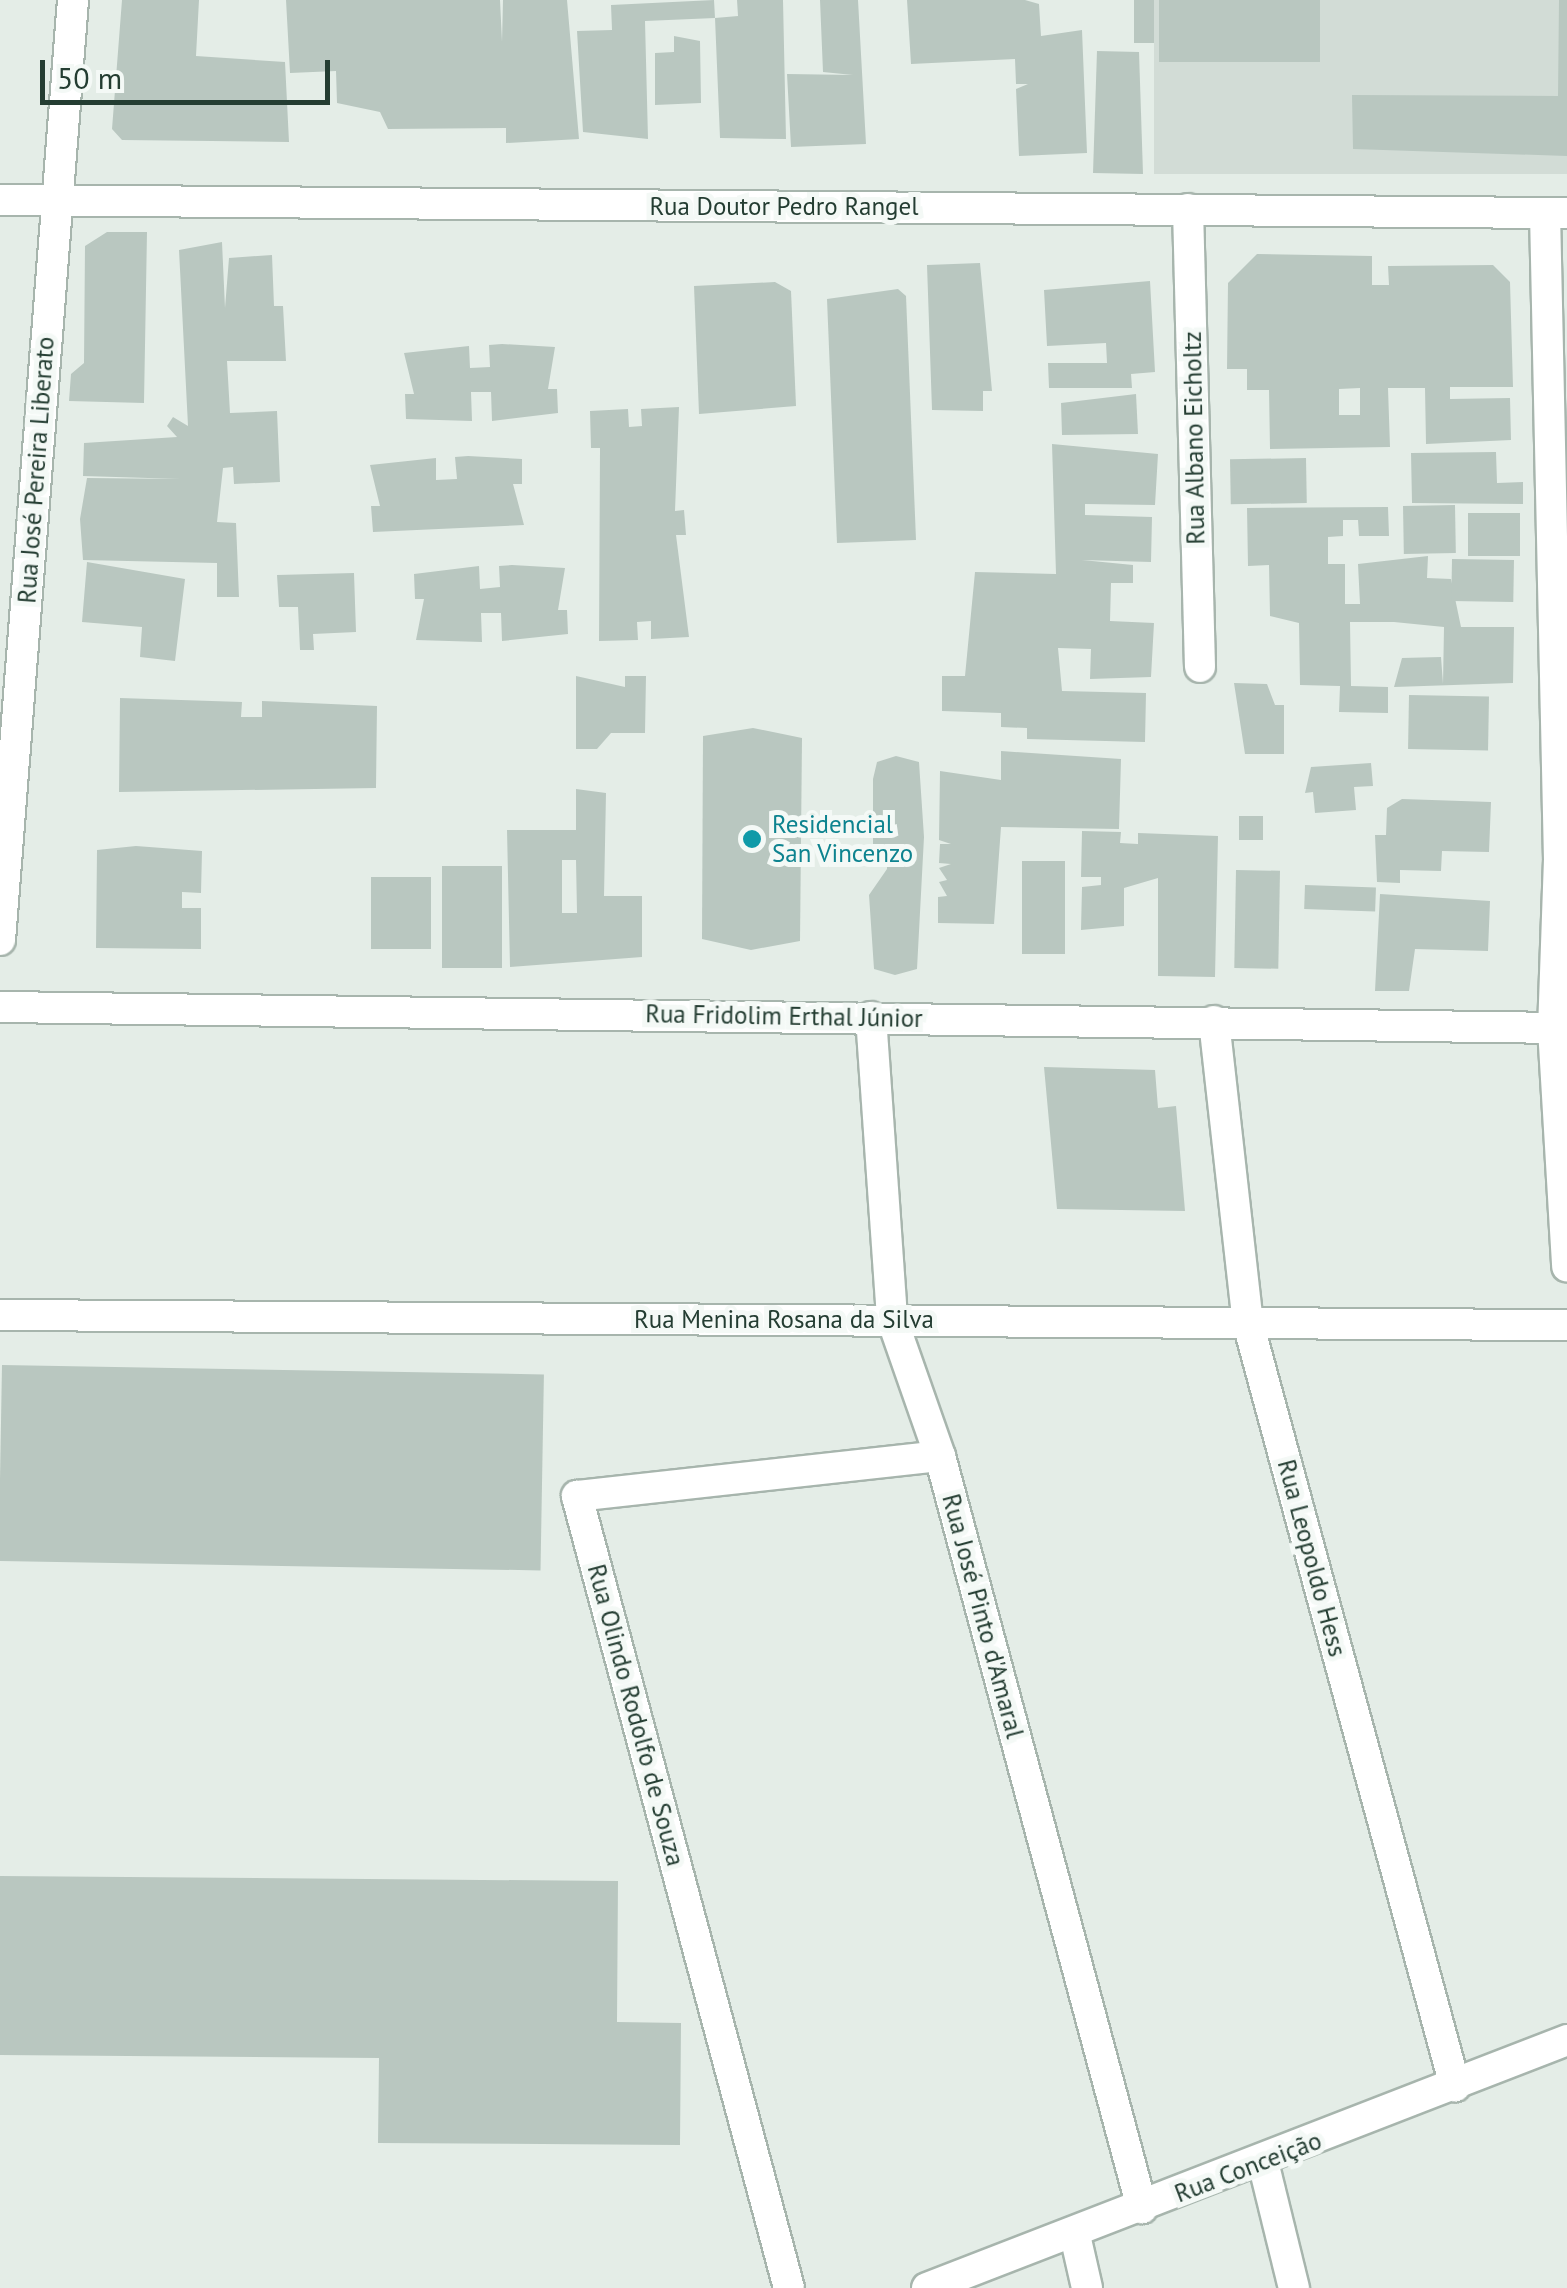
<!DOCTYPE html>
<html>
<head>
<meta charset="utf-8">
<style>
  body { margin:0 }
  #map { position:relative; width:1567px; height:2288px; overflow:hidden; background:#e4ede7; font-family:"PT Sans",sans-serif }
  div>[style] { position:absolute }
  .built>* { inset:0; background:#d2dcd6; transform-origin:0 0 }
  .building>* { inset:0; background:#b9c7c0; transform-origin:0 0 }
  .roads { filter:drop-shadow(2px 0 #a7b5ad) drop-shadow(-2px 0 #a7b5ad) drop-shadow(0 2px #a7b5ad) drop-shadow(0 -2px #a7b5ad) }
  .minor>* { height:30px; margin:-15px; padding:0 15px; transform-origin:15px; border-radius:15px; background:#fff }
  .secondary>* { height:30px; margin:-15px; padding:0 15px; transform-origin:15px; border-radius:15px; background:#fff }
  .dots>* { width:28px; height:28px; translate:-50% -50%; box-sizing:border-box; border:5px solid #f4f9f6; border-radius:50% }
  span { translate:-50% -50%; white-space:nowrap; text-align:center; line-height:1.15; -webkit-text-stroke:10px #f4f9f6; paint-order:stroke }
  .street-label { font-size:25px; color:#243d32 }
  .culture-label { font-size:25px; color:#0d838f }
  .left { translate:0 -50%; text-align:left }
  .scale { position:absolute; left:40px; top:60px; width:290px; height:45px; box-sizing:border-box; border:5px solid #243d32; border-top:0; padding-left:12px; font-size:30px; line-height:35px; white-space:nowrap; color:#243d32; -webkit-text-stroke:8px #f4f9f6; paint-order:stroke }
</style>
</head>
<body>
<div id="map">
  <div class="built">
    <i style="left:1154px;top:0;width:413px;height:174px"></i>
  </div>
  <div class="building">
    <i style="clip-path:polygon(122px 0,199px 0,196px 56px,285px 62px,289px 142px,122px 140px,112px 129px)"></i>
    <i style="clip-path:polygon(286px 0,500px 0,502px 42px,503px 0,567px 0,579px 139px,506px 143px,506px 128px,388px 129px,380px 112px,337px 103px,336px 71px,290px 73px)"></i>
    <i style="clip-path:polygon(714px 0,715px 18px,645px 21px,648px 139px,583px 132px,577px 31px,612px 30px,611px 5px)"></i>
    <i style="clip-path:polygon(737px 0,783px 0,786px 139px,720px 138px,715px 18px,738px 16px)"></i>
    <i style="clip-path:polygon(820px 0,858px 0,866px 144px,791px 147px,787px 74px,853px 75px,823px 72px)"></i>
    <i style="clip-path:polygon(907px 0,1025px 0,1039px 4px,1041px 36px,1082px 30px,1087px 153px,1019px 156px,1016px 89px,1028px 84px,1016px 84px,1015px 59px,911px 64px)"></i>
    <i style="left:1134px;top:0;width:20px;height:43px"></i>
    <i style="left:1159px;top:0;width:161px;height:62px"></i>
    <i style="clip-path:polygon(1559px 0,1567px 0,1567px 156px,1353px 149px,1352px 95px,1558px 96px)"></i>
    <i style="clip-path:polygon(674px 36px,700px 41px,701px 103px,655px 105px,655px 53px,674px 52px)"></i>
    <i style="clip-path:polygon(1097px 51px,1139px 52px,1143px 174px,1093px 173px)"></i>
    <i style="clip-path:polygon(107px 232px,147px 232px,144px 403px,69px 401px,71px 374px,84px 363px,85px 246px)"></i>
    <i style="clip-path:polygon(222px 242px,225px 308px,229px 258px,272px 255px,274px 306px,283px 306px,286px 361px,227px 361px,230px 413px,277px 411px,280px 482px,234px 484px,233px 467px,223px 468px,217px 522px,236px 523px,239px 597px,217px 597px,217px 563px,83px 560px,80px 519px,87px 478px,181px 479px,83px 476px,84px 443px,177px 437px,167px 426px,173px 417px,188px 426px,179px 250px)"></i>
    <i style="clip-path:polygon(evenodd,1257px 254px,1372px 256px,1372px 285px,1389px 285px,1388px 266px,1493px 265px,1510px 282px,1513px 387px,1450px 387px,1450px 399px,1510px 398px,1511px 440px,1426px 444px,1425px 388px,1388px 388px,1390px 447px,1270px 449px,1269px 390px,1247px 390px,1247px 369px,1227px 369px,1228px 283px,1257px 254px,1360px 388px,1360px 415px,1339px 415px,1339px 389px,1360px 388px)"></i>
    <i style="clip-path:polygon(980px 263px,992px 391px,983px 391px,983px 411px,932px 410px,927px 265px)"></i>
    <i style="clip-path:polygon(1150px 281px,1155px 372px,1131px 374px,1132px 388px,1049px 388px,1048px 363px,1107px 363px,1106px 343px,1047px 346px,1044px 290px)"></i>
    <i style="clip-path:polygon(775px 282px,791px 291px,796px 406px,699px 414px,694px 286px)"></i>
    <i style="clip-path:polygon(898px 289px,906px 296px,916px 540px,837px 543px,827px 299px)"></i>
    <i style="clip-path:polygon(502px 344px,555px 347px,548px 389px,557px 389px,558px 413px,492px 421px,491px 392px,471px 392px,472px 421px,406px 419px,405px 394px,414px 394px,404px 353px,469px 346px,470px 368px,490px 367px,489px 345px)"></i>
    <i style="clip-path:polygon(1136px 394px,1138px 434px,1062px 435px,1061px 403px)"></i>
    <i style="clip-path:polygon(679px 407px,675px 511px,684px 510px,686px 535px,676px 535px,689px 637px,651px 639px,651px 621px,637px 622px,638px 640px,599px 641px,600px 448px,591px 448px,590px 411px,628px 409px,629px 427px,642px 426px,641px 409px)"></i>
    <i style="clip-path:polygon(1052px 444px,1158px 454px,1155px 505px,1085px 504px,1085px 515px,1152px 517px,1151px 562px,1082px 560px,1133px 565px,1133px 583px,1111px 583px,1110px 621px,1154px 623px,1151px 677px,1090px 679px,1091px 649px,1058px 648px,1062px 691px,1146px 693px,1145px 742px,1027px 739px,1027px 728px,1001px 727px,1001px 713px,942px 711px,942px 676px,965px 676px,975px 572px,1056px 574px)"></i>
    <i style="clip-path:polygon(1496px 452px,1497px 483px,1523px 482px,1523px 504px,1412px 503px,1411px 453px)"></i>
    <i style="clip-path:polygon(468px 456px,522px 459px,522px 484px,513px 484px,524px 525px,373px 532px,371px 506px,380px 506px,370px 465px,436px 458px,436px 480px,457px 479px,455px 457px)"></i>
    <i style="left:1306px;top:458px;width:45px;height:76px;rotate:89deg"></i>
    <i style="left:1455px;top:505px;width:48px;height:52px;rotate:89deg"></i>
    <i style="clip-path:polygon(1388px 507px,1389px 536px,1359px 536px,1358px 520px,1343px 520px,1343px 536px,1328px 537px,1328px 564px,1345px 564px,1345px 604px,1360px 604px,1358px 564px,1428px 556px,1427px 578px,1451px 579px,1461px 627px,1514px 627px,1513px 683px,1394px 687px,1402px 658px,1441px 657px,1443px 684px,1444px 627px,1394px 622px,1350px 622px,1351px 686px,1388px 687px,1388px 713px,1339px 712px,1340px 686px,1300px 685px,1299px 623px,1270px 616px,1269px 565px,1248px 566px,1247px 508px)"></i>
    <i style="left:1468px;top:513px;width:52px;height:43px"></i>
    <i style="left:1452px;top:559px;width:62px;height:42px;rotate:1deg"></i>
    <i style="clip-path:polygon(87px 562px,185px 579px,175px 661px,140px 657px,142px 627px,82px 622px)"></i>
    <i style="clip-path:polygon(512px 565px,565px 568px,558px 610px,567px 610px,568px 634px,502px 641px,501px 613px,481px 613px,482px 642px,416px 640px,424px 599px,415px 599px,414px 574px,479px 566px,480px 589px,500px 587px,499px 566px)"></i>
    <i style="clip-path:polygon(354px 573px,356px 632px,313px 634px,314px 650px,300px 650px,298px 607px,279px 607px,277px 575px)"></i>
    <i style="clip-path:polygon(576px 676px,625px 687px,625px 676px,646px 676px,645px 733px,611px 733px,597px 749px,576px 749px)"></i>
    <i style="clip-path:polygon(1234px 683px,1267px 684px,1275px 705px,1284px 705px,1284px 754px,1245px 754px)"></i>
    <i style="left:1409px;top:695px;width:80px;height:54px;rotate:1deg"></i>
    <i style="clip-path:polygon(120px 698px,242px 702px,241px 717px,262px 717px,262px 701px,377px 706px,376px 788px,119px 792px)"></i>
    <i style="clip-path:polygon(753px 728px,802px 738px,800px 941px,751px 950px,702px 939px,703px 736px)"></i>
    <i style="clip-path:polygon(1001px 751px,1121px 759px,1119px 829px,1001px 827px,994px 924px,938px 923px,938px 897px,947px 896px,939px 882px,947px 880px,939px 868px,951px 864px,939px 863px,940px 844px,951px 844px,939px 840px,940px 771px,1001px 780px)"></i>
    <i style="clip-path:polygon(896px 756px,919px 762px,924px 837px,917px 969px,895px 975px,874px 969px,869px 895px,887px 869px,887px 852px,873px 852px,873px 779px,877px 762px)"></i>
    <i style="clip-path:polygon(1371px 763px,1373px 786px,1354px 787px,1356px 810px,1315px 813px,1313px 792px,1305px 793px,1311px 767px)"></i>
    <i style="clip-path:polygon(evenodd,576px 789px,606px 793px,604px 896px,642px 896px,642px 957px,510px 967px,507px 830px,576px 830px,576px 789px,562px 860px,576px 860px,577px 913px,562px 913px,562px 860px)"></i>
    <i style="clip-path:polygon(1402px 799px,1491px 802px,1489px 852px,1442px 851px,1441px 871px,1400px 870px,1400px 883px,1377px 882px,1375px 835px,1386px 835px,1387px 808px)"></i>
    <i style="left:1239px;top:816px;width:24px;height:24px"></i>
    <i style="clip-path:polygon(1082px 831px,1121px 832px,1120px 843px,1138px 844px,1138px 833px,1218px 836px,1215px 977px,1158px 976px,1158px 878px,1124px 888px,1124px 926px,1081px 930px,1082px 887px,1101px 885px,1101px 877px,1081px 877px)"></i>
    <i style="clip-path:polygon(136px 846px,202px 851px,201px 893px,182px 892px,182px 908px,201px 908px,201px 949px,96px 948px,97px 850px)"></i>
    <i style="left:1022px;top:861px;width:43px;height:93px"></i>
    <i style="left:442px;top:866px;width:60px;height:102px"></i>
    <i style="left:1236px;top:870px;width:44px;height:98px;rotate:1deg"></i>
    <i style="left:371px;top:877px;width:60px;height:72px"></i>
    <i style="left:1305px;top:885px;width:71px;height:24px;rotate:2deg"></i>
    <i style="clip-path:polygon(1380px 894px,1490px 901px,1488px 951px,1415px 949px,1409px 991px,1375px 991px)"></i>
    <i style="clip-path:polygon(1044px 1067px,1155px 1070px,1158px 1108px,1176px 1106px,1185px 1211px,1057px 1209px)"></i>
    <i style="left:2px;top:1365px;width:542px;height:196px;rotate:1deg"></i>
    <i style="clip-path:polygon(0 1876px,618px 1881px,617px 2022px,681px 2023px,680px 2145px,378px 2143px,379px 2058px,0 2055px)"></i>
  </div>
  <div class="roads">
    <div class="minor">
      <i style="left:1188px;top:209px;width:458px;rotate:88.5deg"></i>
      <i style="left:1545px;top:213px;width:646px;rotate:88.76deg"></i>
      <i style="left:1559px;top:859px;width:169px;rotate:92deg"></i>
      <i style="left:1553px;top:1028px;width:239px;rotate:86.6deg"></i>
      <i style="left:0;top:1007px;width:1567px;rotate:0.77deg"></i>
      <i style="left:871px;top:1017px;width:303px;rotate:86deg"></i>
      <i style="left:892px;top:1319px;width:145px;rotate:70.7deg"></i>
      <i style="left:940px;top:1456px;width:779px;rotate:74.96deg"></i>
      <i style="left:1214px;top:1021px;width:304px;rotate:83.6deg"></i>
      <i style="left:1248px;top:1323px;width:791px;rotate:74.82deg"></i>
      <i style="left:0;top:1315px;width:1567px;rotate:0.37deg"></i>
      <i style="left:1263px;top:2162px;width:130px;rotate:76.2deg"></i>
      <i style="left:1075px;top:2235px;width:54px;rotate:77.2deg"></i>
      <i style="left:789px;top:2288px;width:820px;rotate:-104.99deg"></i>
      <i style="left:577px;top:1496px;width:365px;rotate:-6.3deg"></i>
      <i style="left:927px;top:2288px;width:686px;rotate:-21.18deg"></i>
    </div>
    <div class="secondary">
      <i style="left:0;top:200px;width:1567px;rotate:0.48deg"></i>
      <i style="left:0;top:940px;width:943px;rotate:-85.56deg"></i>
    </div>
  </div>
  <div class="dots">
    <i style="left:752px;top:839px;background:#0f9aa8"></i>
  </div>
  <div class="street-label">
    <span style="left:784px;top:206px">Rua Doutor Pedro Rangel</span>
    <span style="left:1194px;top:438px;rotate:-91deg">Rua Albano Eicholtz</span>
    <span style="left:36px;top:470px;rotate:-86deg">Rua José Pereira Liberato</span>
    <span style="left:784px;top:1016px;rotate:1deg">Rua Fridolim Erthal Júnior</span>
    <span style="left:784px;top:1319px">Rua Menina Rosana da Silva</span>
    <span style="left:1312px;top:1558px;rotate:75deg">Rua Leopoldo Hess</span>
    <span style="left:983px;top:1616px;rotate:75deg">Rua José Pinto d'Amaral</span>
    <span style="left:636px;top:1715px;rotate:75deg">Rua Olindo Rodolfo de Souza</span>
    <span style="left:1248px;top:2167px;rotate:-21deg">Rua Conceição</span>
  </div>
  <div class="culture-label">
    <span class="left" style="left:772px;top:839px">Residencial<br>San Vincenzo</span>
  </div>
  <div class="scale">50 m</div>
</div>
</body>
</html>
